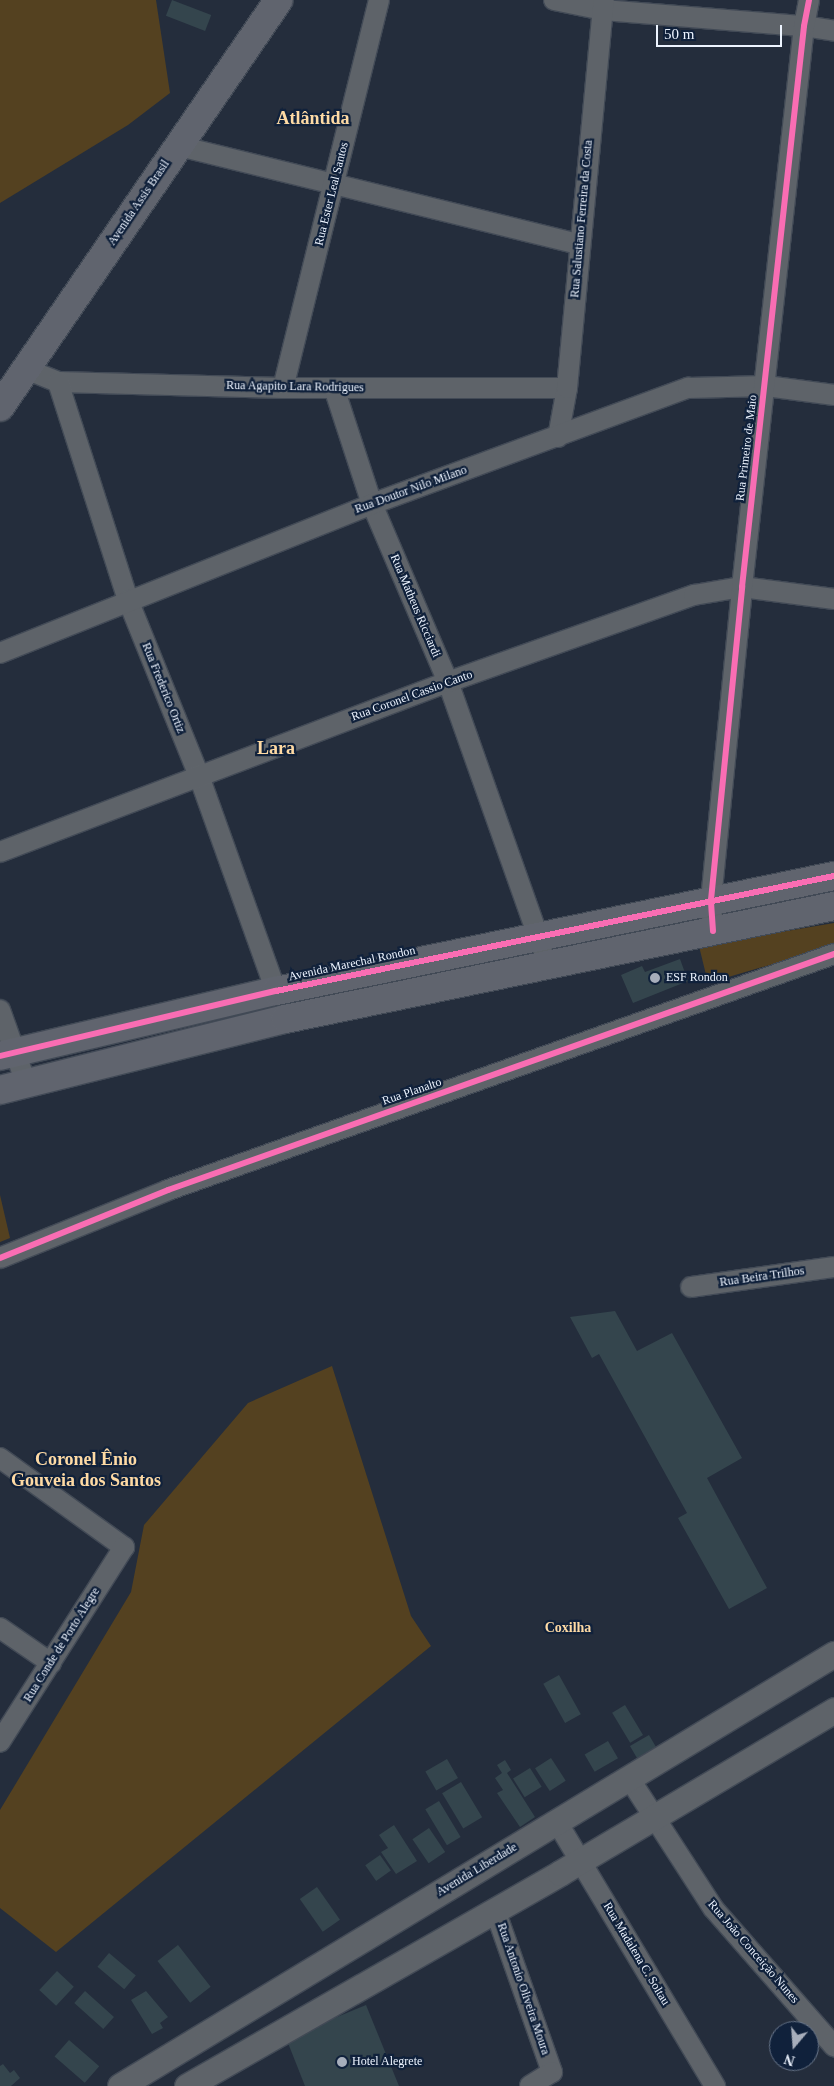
<!DOCTYPE html>
<html>
<head>
<meta charset="utf-8">
<style>
  body { margin:0 }
  #map { position:relative; width:834px; height:2086px; overflow:hidden; background:#242d3c; font-family:"Times New Roman",serif }
  div>[style] { position:absolute }
  .green>* { inset:0; background:#544120 }
  .building>* { inset:0; background:#34454d; transform-origin:0 0 }
  .roads { filter:drop-shadow(1px 0 #424a56) drop-shadow(-1px 0 #424a56) drop-shadow(0 1px #424a56) drop-shadow(0 -1px #424a56) }
  .minor>* { height:20px; margin:-10px; padding:0 10px; transform-origin:10px; border-radius:10px; background:#5e6369 }
  .tertiary>* { height:25px; margin:-12.5px; padding:0 12.5px; transform-origin:12.5px; border-radius:12.5px; background:#5e6369 }
  .secondary>* { height:28px; margin:-14px; padding:0 14px; transform-origin:14px; border-radius:14px; background:#60646e }
  .cycleway>* { height:6px; margin:-3px; padding:0 3px; transform-origin:3px; border-radius:3px; background:#f96db3 }
  .dots>* { width:14px; height:14px; translate:-50% -50%; box-sizing:border-box; border:2px solid #10213b; border-radius:50% }
  span { translate:-50% -50%; white-space:nowrap; text-align:center; line-height:1.15; -webkit-text-stroke:4.5px #10213b; paint-order:stroke }
  .street-label { font-size:12px; color:#edf4ff }
  .poi-label { font-size:12px; color:#edf4ff }
  .left { translate:0 -50%; text-align:left }
  .neighbourhood-label { font-size:14px; color:#fedaa4; font-weight:700 }
  .district-label { font-size:18px; color:#fedaa4; font-weight:700 }
  .north { position:absolute; left:769px; top:2021px; width:50px; height:50px; box-sizing:border-box; background:#10213b; border:1px solid #687589; border-radius:50%; rotate:198deg; font-size:14px; font-weight:700; line-height:20px; text-align:center; color:#edf4ff }
  .north::after { content:''; display:block; margin:auto; width:18px; height:22px; background:#a7aebb; clip-path:polygon(50% 0,100% 100%,50% 72%,0 100%) }
  .scale { position:absolute; left:656px; top:25px; width:126px; height:22px; box-sizing:border-box; border:2px solid #edf4ff; border-top:0; padding-left:6px; font-size:15px; line-height:18px; white-space:nowrap; color:#edf4ff; -webkit-text-stroke:4px #10213b; paint-order:stroke }
</style>
</head>
<body>
<div id="map">
  <div class="green">
    <i style="clip-path:polygon(0 0,156px 0,170px 93px,128px 125px,0 203px)"></i>
    <i style="clip-path:polygon(834px 923px,834px 946px,708px 983px,699px 946px)"></i>
    <i style="clip-path:polygon(0 1195px,10px 1238px,0 1242px)"></i>
    <i style="clip-path:polygon(332px 1366px,411px 1616px,431px 1646px,56px 1952px,0 1908px,0 1810px,131px 1592px,144px 1525px,248px 1403px)"></i>
  </div>
  <div class="building">
    <i style="left:172px;top:0;width:42px;height:17px;rotate:21deg"></i>
    <i style="clip-path:polygon(680px 959px,688px 981px,633px 1003px,621px 975px,642px 966px,645px 972px)"></i>
    <i style="clip-path:polygon(615px 1311px,637px 1351px,672px 1333px,742px 1458px,707px 1478px,767px 1588px,729px 1609px,678px 1518px,687px 1513px,599px 1354px,592px 1358px,570px 1317px)"></i>
    <i style="left:559px;top:1675px;width:45px;height:18px;rotate:61deg"></i>
    <i style="left:625px;top:1705px;width:35px;height:15px;rotate:59deg"></i>
    <i style="left:649px;top:1735px;width:14px;height:22px;rotate:60deg"></i>
    <i style="left:608px;top:1741px;width:20px;height:27px;rotate:60deg"></i>
    <i style="left:551px;top:1758px;width:27px;height:19px;rotate:57deg"></i>
    <i style="left:447px;top:1759px;width:22px;height:25px;rotate:60deg"></i>
    <i style="clip-path:polygon(505px 1760px,511px 1770px,507px 1773px,535px 1817px,520px 1827px,497px 1793px,503px 1790px,495px 1778px,502px 1773px,497px 1765px)"></i>
    <i style="left:530px;top:1768px;width:22px;height:20px;rotate:58deg"></i>
    <i style="left:461px;top:1782px;width:41px;height:22px;rotate:59deg"></i>
    <i style="left:439px;top:1801px;width:42px;height:16px;rotate:59deg"></i>
    <i style="clip-path:polygon(394px 1825px,417px 1861px,396px 1874px,381px 1852px,388px 1848px,379px 1835px)"></i>
    <i style="left:429px;top:1828px;width:29px;height:20px;rotate:56deg"></i>
    <i style="left:380px;top:1855px;width:19px;height:18px;rotate:55deg"></i>
    <i style="left:317px;top:1887px;width:40px;height:21px;rotate:55deg"></i>
    <i style="left:178px;top:1945px;width:53px;height:26px;rotate:52deg"></i>
    <i style="left:109px;top:1953px;width:35px;height:18px;rotate:40deg"></i>
    <i style="left:57px;top:1971px;width:23px;height:26px;rotate:43deg"></i>
    <i style="left:85px;top:1991px;width:39px;height:16px;rotate:42deg"></i>
    <i style="clip-path:polygon(146px 1991px,168px 2017px,160px 2023px,163px 2028px,152px 2034px,131px 2000px)"></i>
    <i style="clip-path:polygon(366px 2005px,399px 2086px,305px 2086px,286px 2038px)"></i>
    <i style="left:69px;top:2040px;width:40px;height:22px;rotate:41deg"></i>
    <i style="clip-path:polygon(3px 2064px,10px 2073px,14px 2070px,20px 2078px,11px 2086px,0 2086px,0 2066px)"></i>
  </div>
  <div class="roads">
    <div class="minor">
      <i style="left:554px;top:0;width:50px;rotate:11.5deg"></i>
      <i style="left:603px;top:10px;width:202px;rotate:4.6deg"></i>
      <i style="left:804px;top:26px;width:30px;rotate:9deg"></i>
      <i style="left:179px;top:146px;width:412px;rotate:13.8deg"></i>
      <i style="left:26px;top:369px;width:35px;rotate:22deg"></i>
      <i style="left:58px;top:382px;width:225px;rotate:1.5deg"></i>
      <i style="left:283px;top:388px;width:284px"></i>
      <i style="left:58px;top:382px;width:229px;rotate:72.2deg"></i>
      <i style="left:128px;top:600px;width:190px;rotate:68deg"></i>
      <i style="left:199px;top:776px;width:228px;rotate:70.3deg"></i>
      <i style="left:283px;top:388px;width:400px;rotate:-76.1deg"></i>
      <i style="left:334px;top:388px;width:122px;rotate:71.9deg"></i>
      <i style="left:372px;top:504px;width:194px;rotate:66.9deg"></i>
      <i style="left:448px;top:682px;width:282px;rotate:70.5deg"></i>
      <i style="left:558px;top:437px;width:50px;rotate:-79.6deg"></i>
      <i style="left:567px;top:388px;width:390px;rotate:-84.6deg"></i>
      <i style="left:0;top:653px;width:401px;rotate:-21.8deg"></i>
      <i style="left:372px;top:504px;width:337px;rotate:-20.2deg"></i>
      <i style="left:688px;top:388px;width:78px;rotate:-1.5deg"></i>
      <i style="left:766px;top:386px;width:69px;rotate:7.5deg"></i>
      <i style="left:0;top:852px;width:479px;rotate:-20.8deg"></i>
      <i style="left:448px;top:682px;width:261px;rotate:-19.5deg"></i>
      <i style="left:694px;top:595px;width:49px;rotate:-9.5deg"></i>
      <i style="left:742px;top:587px;width:93px;rotate:7.4deg"></i>
      <i style="left:713px;top:931px;width:31px;rotate:-94deg"></i>
      <i style="left:711px;top:900px;width:315px;rotate:-84.3deg"></i>
      <i style="left:742px;top:587px;width:564px;rotate:-83.69deg"></i>
      <i style="left:804px;top:26px;width:26px;rotate:-79deg"></i>
      <i style="left:0;top:1010px;width:77px;rotate:70.4deg"></i>
      <i style="left:0;top:1258px;width:181px;rotate:-22deg"></i>
      <i style="left:168px;top:1190px;width:707px;rotate:-19.51deg"></i>
      <i style="left:691px;top:1287px;width:144px;rotate:-8deg"></i>
      <i style="left:0;top:1458px;width:153px;rotate:35.7deg"></i>
      <i style="left:124px;top:1547px;width:231px;rotate:122.5deg"></i>
      <i style="left:0;top:1628px;width:62px;rotate:34.5deg"></i>
      <i style="left:629px;top:1778px;width:155px;rotate:57.1deg"></i>
      <i style="left:713px;top:1908px;width:184px;rotate:48.8deg"></i>
      <i style="left:557px;top:1822px;width:308px;rotate:59.1deg"></i>
      <i style="left:495px;top:1910px;width:172px;rotate:70.6deg"></i>
      <i style="left:552px;top:2072px;width:26px;rotate:148deg"></i>
    </div>
    <div class="tertiary">
      <i style="left:120px;top:2086px;width:835px;rotate:-31.18deg"></i>
      <i style="left:187px;top:2086px;width:430px;rotate:-29.7deg"></i>
      <i style="left:560px;top:1873px;width:319px;rotate:-30.7deg"></i>
    </div>
    <div class="secondary">
      <i style="left:0;top:407px;width:493px;rotate:-55.6deg"></i>
      <i style="left:0;top:1056px;width:284px;rotate:-13.3deg"></i>
      <i style="left:276px;top:991px;width:570px;rotate:-11.65deg"></i>
      <i style="left:0;top:1090px;width:294px;rotate:-14deg"></i>
      <i style="left:285px;top:1019px;width:561px;rotate:-11.63deg"></i>
    </div>
  </div>
  <div class="cycleway">
    <i style="left:713px;top:931px;width:31px;rotate:-94deg"></i>
    <i style="left:711px;top:900px;width:315px;rotate:-84.3deg"></i>
    <i style="left:742px;top:587px;width:564px;rotate:-83.69deg"></i>
    <i style="left:804px;top:26px;width:26px;rotate:-79deg"></i>
    <i style="left:0;top:1056px;width:284px;rotate:-13.3deg"></i>
    <i style="left:276px;top:991px;width:570px;rotate:-11.65deg"></i>
    <i style="left:0;top:1258px;width:181px;rotate:-22deg"></i>
    <i style="left:168px;top:1190px;width:707px;rotate:-19.51deg"></i>
  </div>
  <div class="dots">
    <i style="left:655px;top:978px;background:#a7aebb"></i>
    <i style="left:342px;top:2062px;background:#a7aebb"></i>
  </div>
  <div class="street-label">
    <span style="left:332px;top:194px;rotate:-76deg">Rua Ester Leal Santos</span>
    <span style="left:139px;top:203px;rotate:-56deg">Avenida Assis Brasil</span>
    <span style="left:582px;top:219px;rotate:-85deg">Rua Salustiano Ferreira da Costa</span>
    <span style="left:295px;top:387px;rotate:1deg">Rua Agapito Lara Rodrigues</span>
    <span style="left:747px;top:448px;rotate:-83deg">Rua Primeiro de Maio</span>
    <span style="left:411px;top:490px;rotate:-20deg">Rua Doutor Nilo Milano</span>
    <span style="left:415px;top:606px;rotate:67deg">Rua Matheus Ricciardi</span>
    <span style="left:163px;top:688px;rotate:68deg">Rua Frederico Ortiz</span>
    <span style="left:412px;top:696px;rotate:-20deg">Rua Coronel Cassio Canto</span>
    <span style="left:352px;top:964px;rotate:-12deg">Avenida Marechal Rondon</span>
    <span style="left:412px;top:1092px;rotate:-19deg">Rua Planalto</span>
    <span style="left:762px;top:1277px;rotate:-8deg">Rua Beira Trilhos</span>
    <span style="left:62px;top:1645px;rotate:-58deg">Rua Conde de Porto Alegre</span>
    <span style="left:477px;top:1870px;rotate:-31deg">Avenida Liberdade</span>
    <span style="left:753px;top:1952px;rotate:49deg">Rua João Conceição Nunes</span>
    <span style="left:636px;top:1954px;rotate:59deg">Rua Madalena C. Soltau</span>
    <span style="left:523px;top:1989px;rotate:71deg">Rua Antonio Oliveira Moura</span>
  </div>
  <div class="poi-label">
    <span class="left" style="left:666px;top:978px">ESF Rondon</span>
    <span class="left" style="left:352px;top:2062px">Hotel Alegrete</span>
  </div>
  <div class="neighbourhood-label">
    <span style="left:568px;top:1628px">Coxilha</span>
  </div>
  <div class="district-label">
    <span style="left:313px;top:118px">Atlântida</span>
    <span style="left:276px;top:748px">Lara</span>
    <span style="left:86px;top:1470px">Coronel Ênio<br>Gouveia dos Santos</span>
  </div>
  <div class="north">N</div>
  <div class="scale">50 m</div>
</div>
</body>
</html>
